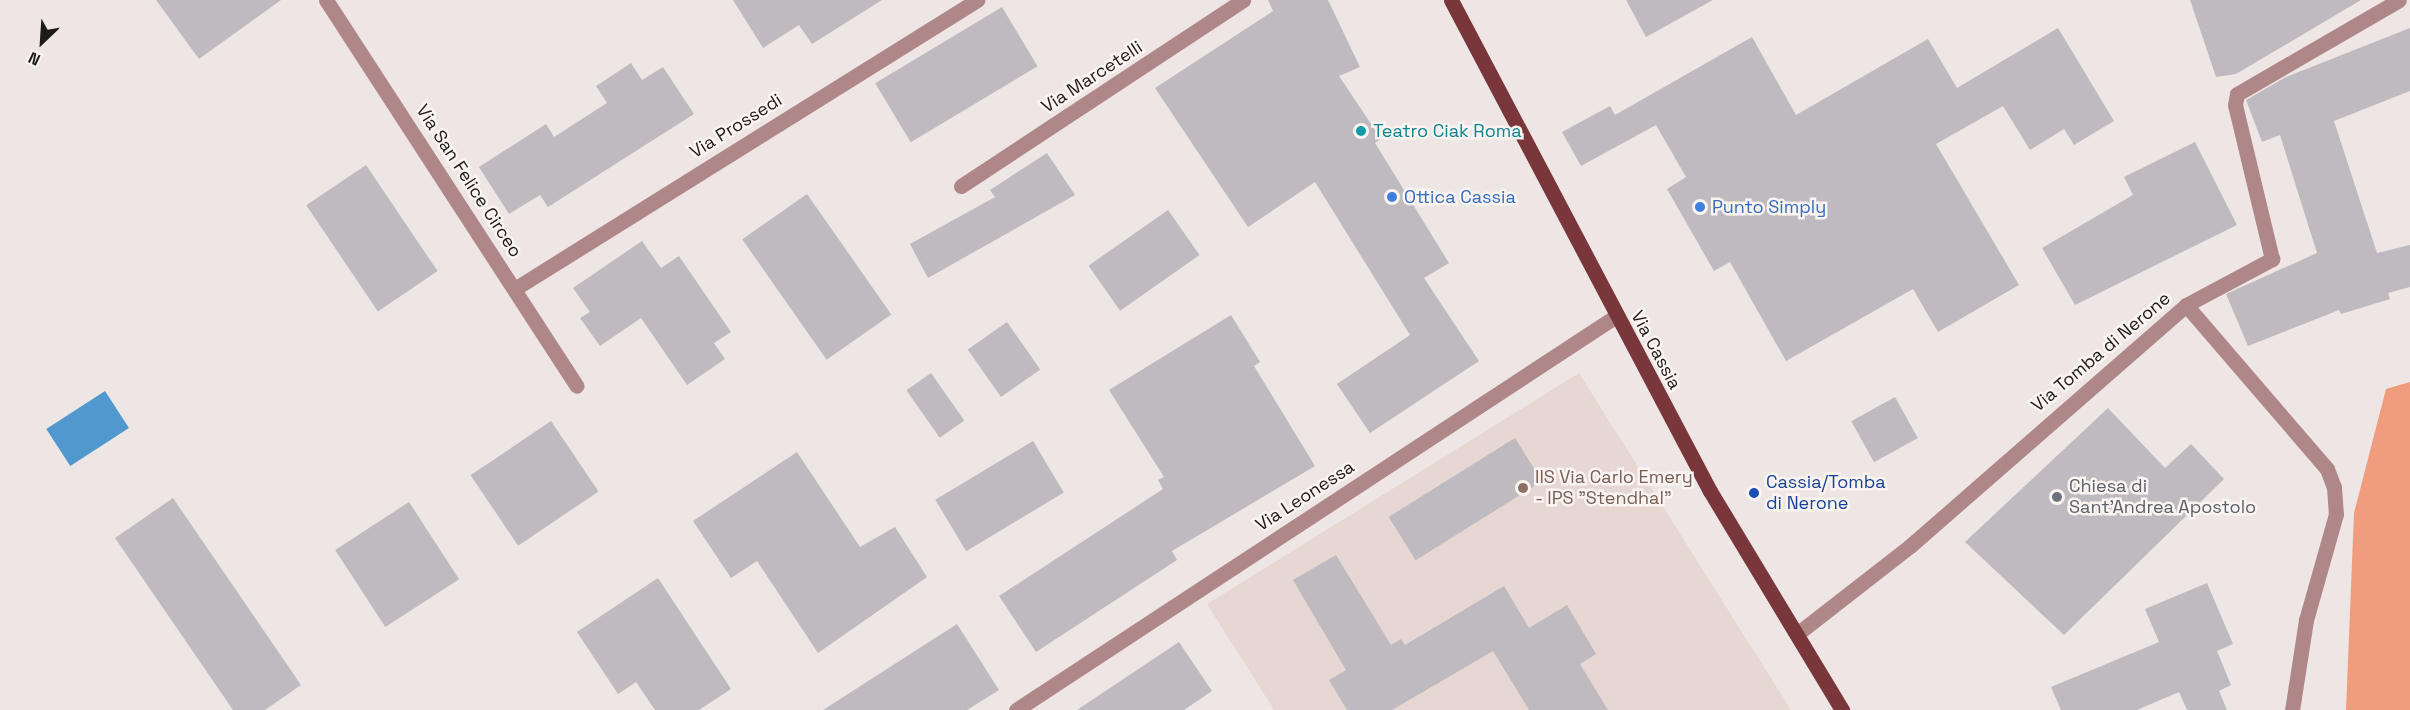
<!DOCTYPE html>
<html>
<head>
<meta charset="utf-8">
<style>
  body { margin:0 }
  #map { position:relative; width:2410px; height:710px; overflow:hidden; background:#eee6e4; font-family:"Space Grotesk",sans-serif }
  div>[style] { position:absolute }
  .built>* { inset:0; background:#e7d7d2 }
  .forest>* { inset:0; background:#f09d7f }
  .water>* { inset:0; background:#5198ce; transform-origin:0 0 }
  .building>* { inset:0; background:#bebabf; transform-origin:0 0 }
  .minor>* { height:15px; margin:-7.5px; padding:0 7.5px; transform-origin:7.5px; border-radius:7.5px; background:#af8788 }
  .primary>* { height:15px; margin:-7.5px; padding:0 7.5px; transform-origin:7.5px; border-radius:7.5px; background:#79373c }
  .dots>* { width:16px; height:16px; translate:-50% -50%; box-sizing:border-box; border:3px solid #fbf4f1; border-radius:50% }
  span { translate:-50% -50%; white-space:nowrap; text-align:center; line-height:1.15; -webkit-text-stroke:5px #fbf4f1; paint-order:stroke }
  .street-label { font-size:18px; color:#1d1a1a }
  .culture-label { font-size:18px; color:#0d838f }
  .left { translate:0 -50%; text-align:left }
  .shop-label { font-size:18px; color:#366cbe }
  .education-label { font-size:18px; color:#785e54 }
  .transit-label { font-size:18px; color:#164399 }
  .worship-label { font-size:18px; color:#5b616d }
  .north { position:absolute; left:12px; top:12px; width:60px; height:60px; -webkit-text-stroke:4px #fbf4f1; paint-order:stroke; rotate:205deg; font-size:16px; font-weight:700; line-height:24px; text-align:center; color:#1d1a1a }
  .north::after { content:''; display:block; margin:auto; width:21px; height:27px; background:#1d1a1a; clip-path:polygon(50% 0,100% 100%,50% 72%,0 100%) }
</style>
</head>
<body>
<div id="map">
  <div class="built">
    <i style="clip-path:polygon(1579px 373px,1791px 710px,1274px 710px,1207px 604px)"></i>
  </div>
  <div class="forest">
    <i style="clip-path:polygon(2410px 382px,2410px 710px,2346px 710px,2354px 513px,2386px 389px)"></i>
  </div>
  <div class="water">
    <i style="left:105px;top:391px;width:44px;height:70px;rotate:57deg"></i>
  </div>
  <div class="building">
    <i style="clip-path:polygon(156px 0,281px 0,199px 59px)"></i>
    <i style="clip-path:polygon(733px 0,882px 0,812px 44px,799px 25px,763px 48px)"></i>
    <i style="clip-path:polygon(1268px 0,1328px 0,1360px 67px,1339px 76px,1381px 139px,1375px 143px,1449px 263px,1424px 278px,1479px 361px,1370px 433px,1337px 384px,1410px 335px,1315px 182px,1248px 227px,1155px 88px,1273px 11px)"></i>
    <i style="clip-path:polygon(1626px 0,1713px 0,1646px 37px)"></i>
    <i style="clip-path:polygon(2190px 0,2361px 0,2236px 74px,2216px 77px)"></i>
    <i style="left:1002px;top:7px;width:69px;height:148px;rotate:59deg"></i>
    <i style="clip-path:polygon(2058px 28px,2114px 121px,2074px 145px,2064px 129px,2030px 150px,2003px 106px,1936px 144px,2019px 285px,1938px 332px,1913px 289px,1786px 361px,1730px 262px,1714px 271px,1667px 189px,1686px 177px,1656px 125px,1581px 166px,1562px 132px,1610px 106px,1615px 115px,1752px 37px,1796px 115px,1928px 39px,1957px 88px)"></i>
    <i style="clip-path:polygon(2410px 28px,2410px 91px,2334px 121px,2377px 253px,2410px 245px,2410px 287px,2388px 293px,2390px 299px,2341px 314px,2339px 310px,2248px 346px,2226px 294px,2317px 253px,2280px 135px,2262px 142px,2246px 100px,2286px 77px)"></i>
    <i style="clip-path:polygon(631px 63px,642px 80px,663px 67px,694px 114px,548px 207px,540px 195px,509px 214px,479px 167px,546px 124px,554px 137px,607px 103px,596px 86px)"></i>
    <i style="clip-path:polygon(2195px 142px,2237px 225px,2075px 305px,2042px 248px,2133px 195px,2124px 177px)"></i>
    <i style="clip-path:polygon(1047px 153px,1075px 195px,928px 278px,910px 244px,995px 197px,990px 190px)"></i>
    <i style="left:366px;top:165px;width:128px;height:72px;rotate:56deg"></i>
    <i style="left:807px;top:194px;width:147px;height:79px;rotate:55deg"></i>
    <i style="left:1168px;top:210px;width:55px;height:97px;rotate:55deg"></i>
    <i style="clip-path:polygon(642px 241px,661px 268px,679px 256px,731px 332px,714px 343px,725px 359px,687px 385px,641px 318px,600px 346px,580px 318px,590px 312px,573px 288px)"></i>
    <i style="clip-path:polygon(1231px 315px,1260px 362px,1254px 366px,1315px 466px,1172px 551px,1177px 560px,1036px 652px,999px 596px,1163px 489px,1158px 480px,1164px 477px,1109px 390px)"></i>
    <i style="left:1007px;top:322px;width:58px;height:48px;rotate:55deg"></i>
    <i style="left:931px;top:373px;width:58px;height:30px;rotate:55deg"></i>
    <i style="left:1895px;top:397px;width:47px;height:50px;rotate:61deg"></i>
    <i style="clip-path:polygon(2108px 408px,2165px 468px,2191px 444px,2224px 479px,2064px 635px,1965px 542px)"></i>
    <i style="left:551px;top:421px;width:85px;height:97px;rotate:56deg"></i>
    <i style="left:1515px;top:438px;width:51px;height:149px;rotate:58deg"></i>
    <i style="left:1033px;top:441px;width:60px;height:114px;rotate:59deg"></i>
    <i style="clip-path:polygon(797px 452px,860px 547px,895px 527px,927px 577px,818px 653px,757px 561px,731px 578px,693px 521px)"></i>
    <i style="clip-path:polygon(173px 498px,301px 685px,265px 710px,233px 710px,115px 538px)"></i>
    <i style="left:409px;top:502px;width:92px;height:88px;rotate:57deg"></i>
    <i style="clip-path:polygon(1336px 555px,1391px 645px,1401px 639px,1405px 645px,1504px 586px,1529px 628px,1567px 605px,1596px 654px,1580px 664px,1608px 710px,1529px 710px,1493px 651px,1392px 710px,1347px 710px,1329px 680px,1346px 670px,1293px 580px)"></i>
    <i style="clip-path:polygon(658px 578px,731px 689px,699px 710px,655px 710px,636px 682px,618px 694px,577px 632px)"></i>
    <i style="clip-path:polygon(2207px 583px,2233px 644px,2217px 651px,2231px 685px,2219px 691px,2227px 710px,2187px 710px,2179px 692px,2137px 710px,2061px 710px,2051px 687px,2159px 642px,2145px 609px)"></i>
    <i style="clip-path:polygon(957px 624px,999px 690px,967px 710px,823px 710px)"></i>
    <i style="clip-path:polygon(1179px 642px,1212px 691px,1184px 710px,1077px 710px)"></i>
  </div>
  <div class="minor">
    <i style="left:326px;top:0;width:460px;rotate:57deg"></i>
    <i style="left:961px;top:186px;width:338px;rotate:-33.4deg"></i>
    <i style="left:516px;top:288px;width:544px;rotate:-31.99deg"></i>
    <i style="left:2186px;top:305px;width:98px;rotate:-28.1deg"></i>
    <i style="left:2272px;top:259px;width:158px;rotate:-103.5deg"></i>
    <i style="left:2235px;top:105px;width:11px;rotate:-80deg"></i>
    <i style="left:2237px;top:94px;width:187px;rotate:-30.1deg"></i>
    <i style="left:1797px;top:634px;width:143px;rotate:-37.9deg"></i>
    <i style="left:1910px;top:546px;width:366px;rotate:-41.1deg"></i>
    <i style="left:2186px;top:305px;width:216px;rotate:49.3deg"></i>
    <i style="left:2327px;top:469px;width:19px;rotate:69deg"></i>
    <i style="left:2334px;top:487px;width:27px;rotate:86deg"></i>
    <i style="left:2336px;top:514px;width:110px;rotate:105.8deg"></i>
    <i style="left:2306px;top:620px;width:91px;rotate:98.8deg"></i>
    <i style="left:1016px;top:710px;width:718px;rotate:-33.29deg"></i>
  </div>
  <div class="primary">
    <i style="left:1451px;top:0;width:555px;rotate:62.19deg"></i>
    <i style="left:1710px;top:491px;width:256px;rotate:58.9deg"></i>
  </div>
  <div class="dots">
    <i style="left:1361px;top:131px;background:#0f9aa8"></i>
    <i style="left:1392px;top:197px;background:#3f7fe0"></i>
    <i style="left:1700px;top:207px;background:#3f7fe0"></i>
    <i style="left:1523px;top:488px;background:#8d6e63"></i>
    <i style="left:1754px;top:493px;background:#1a4fb4"></i>
    <i style="left:2057px;top:497px;background:#6b7280"></i>
  </div>
  <div class="street-label">
    <span style="left:1092px;top:77px;rotate:-33deg">Via Marcetelli</span>
    <span style="left:736px;top:126px;rotate:-32deg">Via Prossedi</span>
    <span style="left:469px;top:181px;rotate:57deg">Via San Felice Circeo</span>
    <span style="left:1656px;top:350px;rotate:62deg">Via Cassia</span>
    <span style="left:2101px;top:352px;rotate:-40deg">Via Tomba di Nerone</span>
    <span style="left:1305px;top:496px;rotate:-33deg">Via Leonessa</span>
  </div>
  <div class="culture-label">
    <span class="left" style="left:1373px;top:131px">Teatro Ciak Roma</span>
  </div>
  <div class="shop-label">
    <span class="left" style="left:1404px;top:197px">Ottica Cassia</span>
    <span class="left" style="left:1712px;top:207px">Punto Simply</span>
  </div>
  <div class="education-label">
    <span class="left" style="left:1535px;top:488px">IIS Via Carlo Emery<br>- IPS "Stendhal"</span>
  </div>
  <div class="transit-label">
    <span class="left" style="left:1766px;top:493px">Cassia/Tomba<br>di Nerone</span>
  </div>
  <div class="worship-label">
    <span class="left" style="left:2069px;top:497px">Chiesa di<br>Sant'Andrea Apostolo</span>
  </div>
  <div class="north">N</div>
</div>
</body>
</html>
